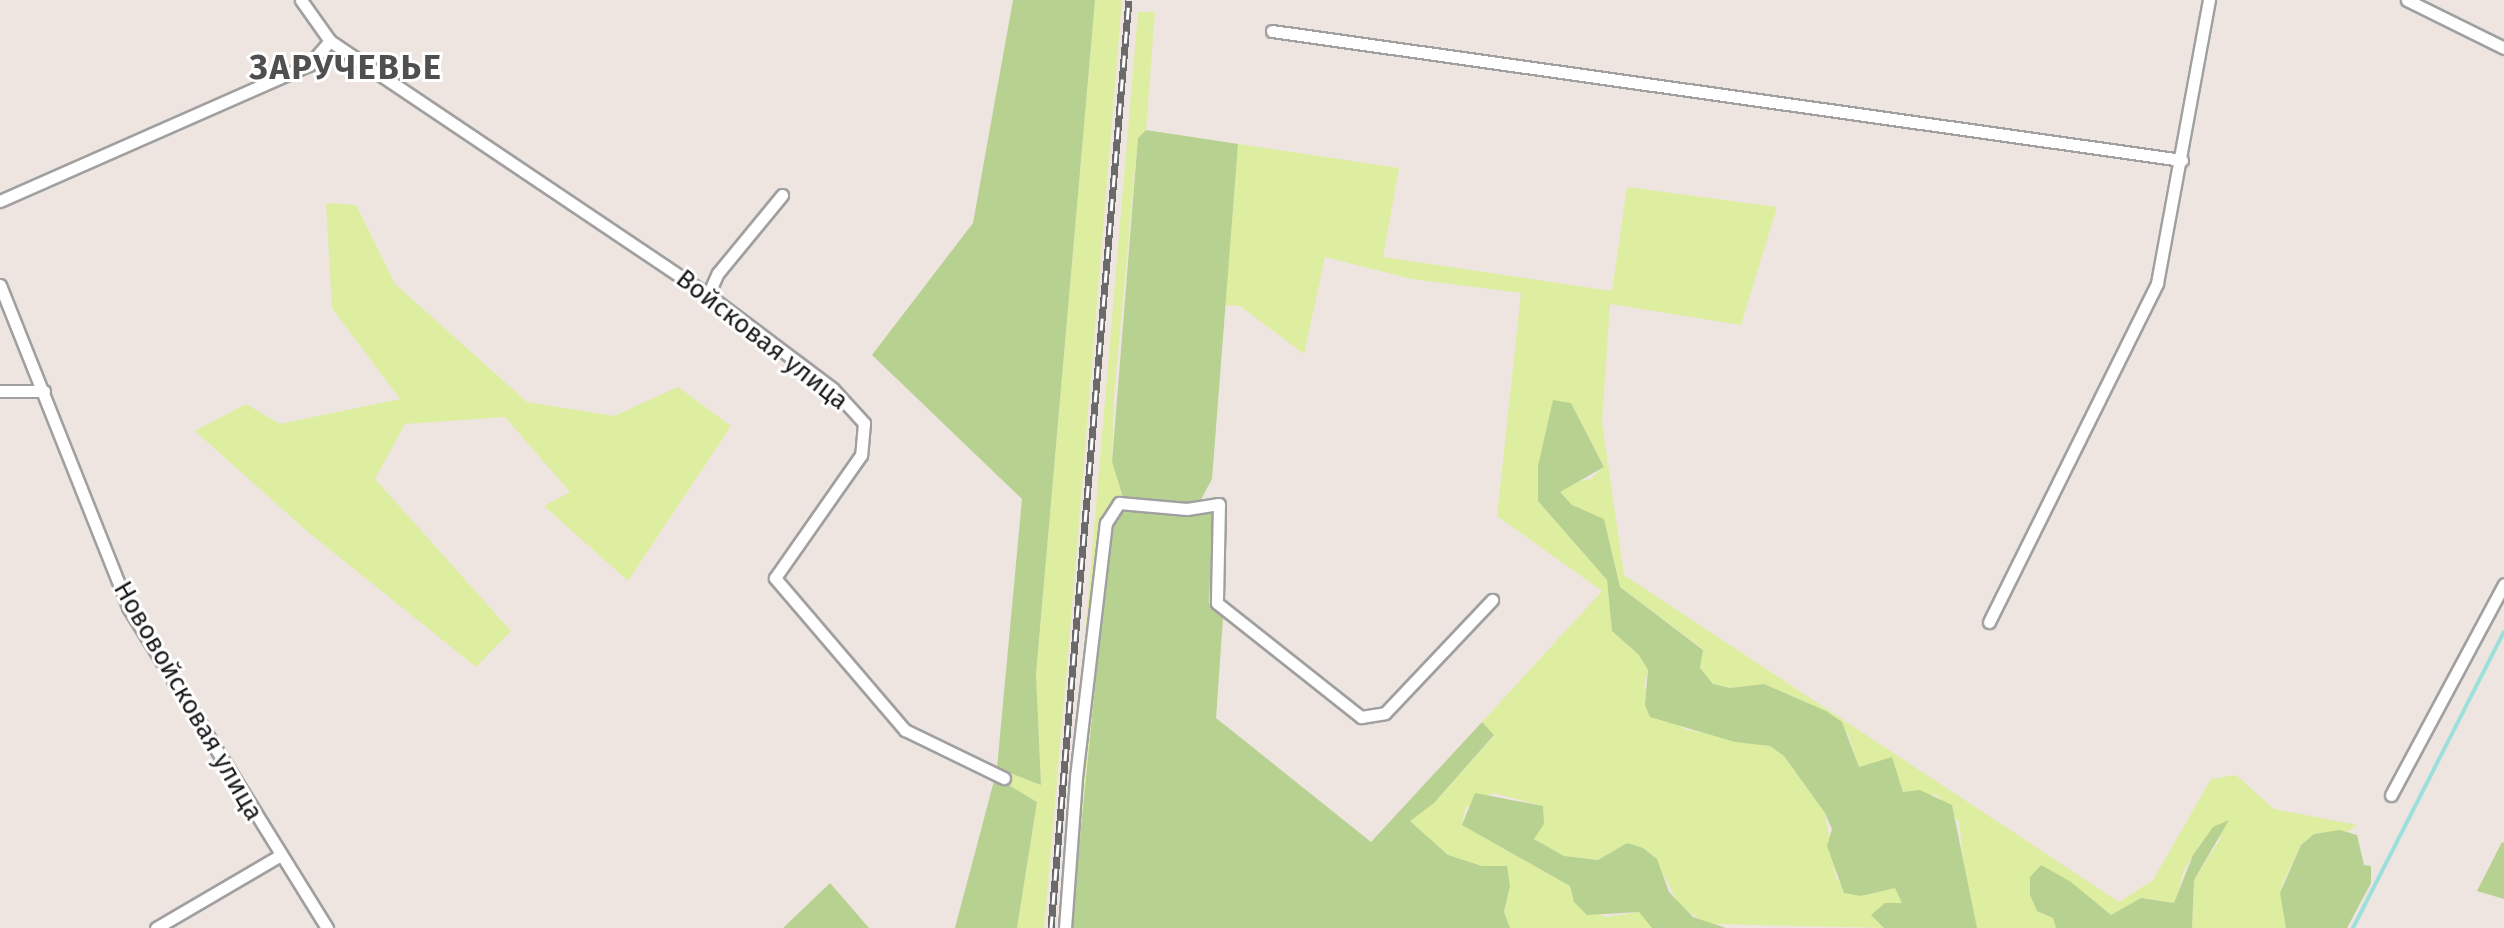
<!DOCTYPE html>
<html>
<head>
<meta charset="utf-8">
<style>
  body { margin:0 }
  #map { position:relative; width:2504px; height:928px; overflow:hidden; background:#eee5e0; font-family:"Fira Sans",sans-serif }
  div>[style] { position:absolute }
  .grass>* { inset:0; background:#deeea1 }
  .forest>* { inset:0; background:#b7d191 }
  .stream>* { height:4px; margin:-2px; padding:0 2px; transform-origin:2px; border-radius:2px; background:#9de0db }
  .roads { filter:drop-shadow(2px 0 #a0a0a0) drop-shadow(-2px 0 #a0a0a0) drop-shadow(0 2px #a0a0a0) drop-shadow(0 -2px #a0a0a0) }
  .street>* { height:11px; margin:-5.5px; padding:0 5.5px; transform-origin:5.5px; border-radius:5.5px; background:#fff }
  .rail>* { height:7px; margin-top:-3.5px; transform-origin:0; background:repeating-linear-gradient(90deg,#fff 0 12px,#6a6a6a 0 24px); box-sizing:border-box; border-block:2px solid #6a6a6a }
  span { translate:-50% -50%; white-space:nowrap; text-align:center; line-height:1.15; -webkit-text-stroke:6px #fff; paint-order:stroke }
  .street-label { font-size:26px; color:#1c1c1c }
  .district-label { font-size:34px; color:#4f4f4f; font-weight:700; letter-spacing:2px }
</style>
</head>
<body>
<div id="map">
  <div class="grass">
    <i style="clip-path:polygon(1095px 0,1122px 0,1068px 655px,1044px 928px,1017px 928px,1037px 802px,995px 777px,997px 768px,1041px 784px,1036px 674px)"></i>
    <i style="clip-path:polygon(1138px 12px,1155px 12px,1146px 130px,1138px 138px,1114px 396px,1112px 462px,1123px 497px,1111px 526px,1071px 928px,1060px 928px)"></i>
    <i style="clip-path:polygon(1238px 144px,1399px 168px,1383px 257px,1612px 291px,1627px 187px,1777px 207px,1741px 325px,1610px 304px,1602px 422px,1624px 575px,2119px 902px,2153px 880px,2211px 779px,2236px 775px,2274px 809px,2357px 825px,2349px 831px,2314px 834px,2301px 845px,2282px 885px,2286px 928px,2192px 928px,2194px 880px,2222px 836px,2202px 841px,2184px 870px,2175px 903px,2141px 898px,2111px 915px,2084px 893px,2053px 918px,2056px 928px,1977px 928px,1967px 892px,1959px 822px,1937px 795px,1903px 792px,1892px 758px,1859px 767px,1848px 734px,1826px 711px,1764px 684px,1730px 688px,1713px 684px,1700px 668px,1703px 649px,1620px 587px,1604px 520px,1572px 505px,1559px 492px,1574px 482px,1591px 479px,1604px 466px,1571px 403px,1538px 501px,1607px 580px,1612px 631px,1639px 655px,1648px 670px,1644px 687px,1684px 729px,1770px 746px,1784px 756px,1825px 813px,1836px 878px,1861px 896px,1895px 887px,1903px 903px,1872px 915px,1884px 928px,1709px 924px,1680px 907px,1664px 875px,1627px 843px,1598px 860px,1564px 856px,1534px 839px,1543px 806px,1493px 793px,1465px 808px,1462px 825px,1570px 886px,1574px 902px,1605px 917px,1640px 912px,1652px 923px,1652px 928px,1510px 928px,1504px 912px,1510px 886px,1482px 866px,1448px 855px,1410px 821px,1434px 803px,1494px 736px,1482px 722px,1602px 591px,1497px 516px,1521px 293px,1412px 279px,1325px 257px,1304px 354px,1240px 306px,1225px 305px)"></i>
    <i style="clip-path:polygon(326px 203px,356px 205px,395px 284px,527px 402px,614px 416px,678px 387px,731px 426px,628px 581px,544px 506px,570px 492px,505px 417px,405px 424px,375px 479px,511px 631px,476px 667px,308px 532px,195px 431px,246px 404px,280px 424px,400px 399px,332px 308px)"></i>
  </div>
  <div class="forest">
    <i style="clip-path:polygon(1013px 0,1095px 0,1036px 674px,1041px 785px,997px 768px,1022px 499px,872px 355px,973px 223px)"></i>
    <i style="clip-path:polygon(1146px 130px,1238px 144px,1212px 479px,1199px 503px,1123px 497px,1112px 462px,1138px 138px)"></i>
    <i style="clip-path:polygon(1553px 400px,1571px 403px,1604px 467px,1560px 492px,1572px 505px,1604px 519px,1620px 587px,1703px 650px,1700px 668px,1713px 684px,1730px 688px,1764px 684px,1826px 711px,1842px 722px,1859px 767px,1892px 757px,1903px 792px,1920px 790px,1952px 805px,1977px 928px,1884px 928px,1871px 915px,1885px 903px,1902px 903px,1895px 888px,1861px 896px,1844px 893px,1827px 846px,1832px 829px,1825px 813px,1784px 756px,1770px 746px,1735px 742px,1650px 717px,1645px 705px,1648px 670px,1639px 655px,1612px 631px,1607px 580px,1538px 501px,1538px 466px)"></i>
    <i style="clip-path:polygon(1122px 509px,1213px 514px,1209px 603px,1223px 618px,1216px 718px,1371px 842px,1482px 722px,1494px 735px,1434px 803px,1410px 821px,1448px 855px,1482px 866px,1507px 866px,1510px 886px,1504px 912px,1510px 928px,1071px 928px,1111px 526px)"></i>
    <i style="clip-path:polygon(995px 777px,1037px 802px,1017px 928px,955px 928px)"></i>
    <i style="clip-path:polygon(1475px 793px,1543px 806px,1544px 824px,1534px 839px,1564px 856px,1598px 860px,1627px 843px,1643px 848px,1657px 859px,1669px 892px,1693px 917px,1726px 928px,1762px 928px,1652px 928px,1639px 912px,1587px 915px,1574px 902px,1570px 886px,1462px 825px)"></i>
    <i style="clip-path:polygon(2229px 820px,2194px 880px,2192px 928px,2056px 928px,2053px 918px,2037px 911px,2030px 895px,2030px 877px,2041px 865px,2071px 882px,2111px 915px,2141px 898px,2174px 903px,2193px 855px,2213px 827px)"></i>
    <i style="clip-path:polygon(2340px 830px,2357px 835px,2364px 865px,2371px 866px,2371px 883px,2347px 928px,2286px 928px,2280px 893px,2301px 845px,2314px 834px)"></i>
    <i style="clip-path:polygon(2502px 842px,2504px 843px,2504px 899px,2477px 891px)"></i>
    <i style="clip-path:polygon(830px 883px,869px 928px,783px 928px)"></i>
  </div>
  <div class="stream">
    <i style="left:2353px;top:928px;width:332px;rotate:-63deg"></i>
  </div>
  <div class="roads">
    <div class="street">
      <i style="left:301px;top:0;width:50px;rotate:54.7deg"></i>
      <i style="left:330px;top:41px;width:455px;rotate:33.9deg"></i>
      <i style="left:708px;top:295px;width:156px;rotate:36.9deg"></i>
      <i style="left:833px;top:389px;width:46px;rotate:47.6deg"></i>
      <i style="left:864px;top:423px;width:32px;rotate:95deg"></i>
      <i style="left:861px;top:455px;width:150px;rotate:125deg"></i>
      <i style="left:775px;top:578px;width:200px;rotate:49.5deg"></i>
      <i style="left:905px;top:730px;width:110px;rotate:25.9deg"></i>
      <i style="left:2407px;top:0;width:108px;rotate:26.3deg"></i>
      <i style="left:1272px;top:31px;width:919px;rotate:8.07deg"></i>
      <i style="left:0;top:201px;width:338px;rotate:-23.8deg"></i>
      <i style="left:309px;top:65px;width:32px;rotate:-49deg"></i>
      <i style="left:0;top:285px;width:347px;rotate:68.3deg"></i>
      <i style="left:128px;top:607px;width:378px;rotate:58.2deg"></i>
      <i style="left:708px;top:295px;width:24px;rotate:-66deg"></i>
      <i style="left:718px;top:273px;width:101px;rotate:-50.6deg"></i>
      <i style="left:0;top:391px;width:44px"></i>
      <i style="left:1989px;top:622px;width:378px;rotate:-63.6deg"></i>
      <i style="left:2157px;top:283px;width:288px;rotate:-79.6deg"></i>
      <i style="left:2391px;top:795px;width:239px;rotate:-61.8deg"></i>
      <i style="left:156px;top:928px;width:143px;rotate:-30.3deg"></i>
      <i style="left:1065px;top:928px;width:151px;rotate:-85.8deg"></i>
      <i style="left:1076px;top:777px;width:256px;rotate:-83.3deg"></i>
      <i style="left:1106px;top:523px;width:24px;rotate:-57deg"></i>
      <i style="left:1119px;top:503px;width:68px;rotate:5deg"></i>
      <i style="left:1187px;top:509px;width:32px;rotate:-9deg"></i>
      <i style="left:1219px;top:504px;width:99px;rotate:91.2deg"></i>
      <i style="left:1217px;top:603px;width:184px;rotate:38.4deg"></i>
      <i style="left:1361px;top:717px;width:24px;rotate:-9deg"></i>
      <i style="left:1385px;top:713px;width:156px;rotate:-46.6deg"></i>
    </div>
  </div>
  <div class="rail">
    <i style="left:1051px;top:928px;width:931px;rotate:-85.2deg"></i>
  </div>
  <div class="street-label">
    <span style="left:762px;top:340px;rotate:38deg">Войсковая улица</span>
    <span style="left:188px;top:701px;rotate:60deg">Нововойсковая улица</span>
  </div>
  <div class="district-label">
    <span style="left:346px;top:68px">ЗАРУЧЕВЬЕ</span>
  </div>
</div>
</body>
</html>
